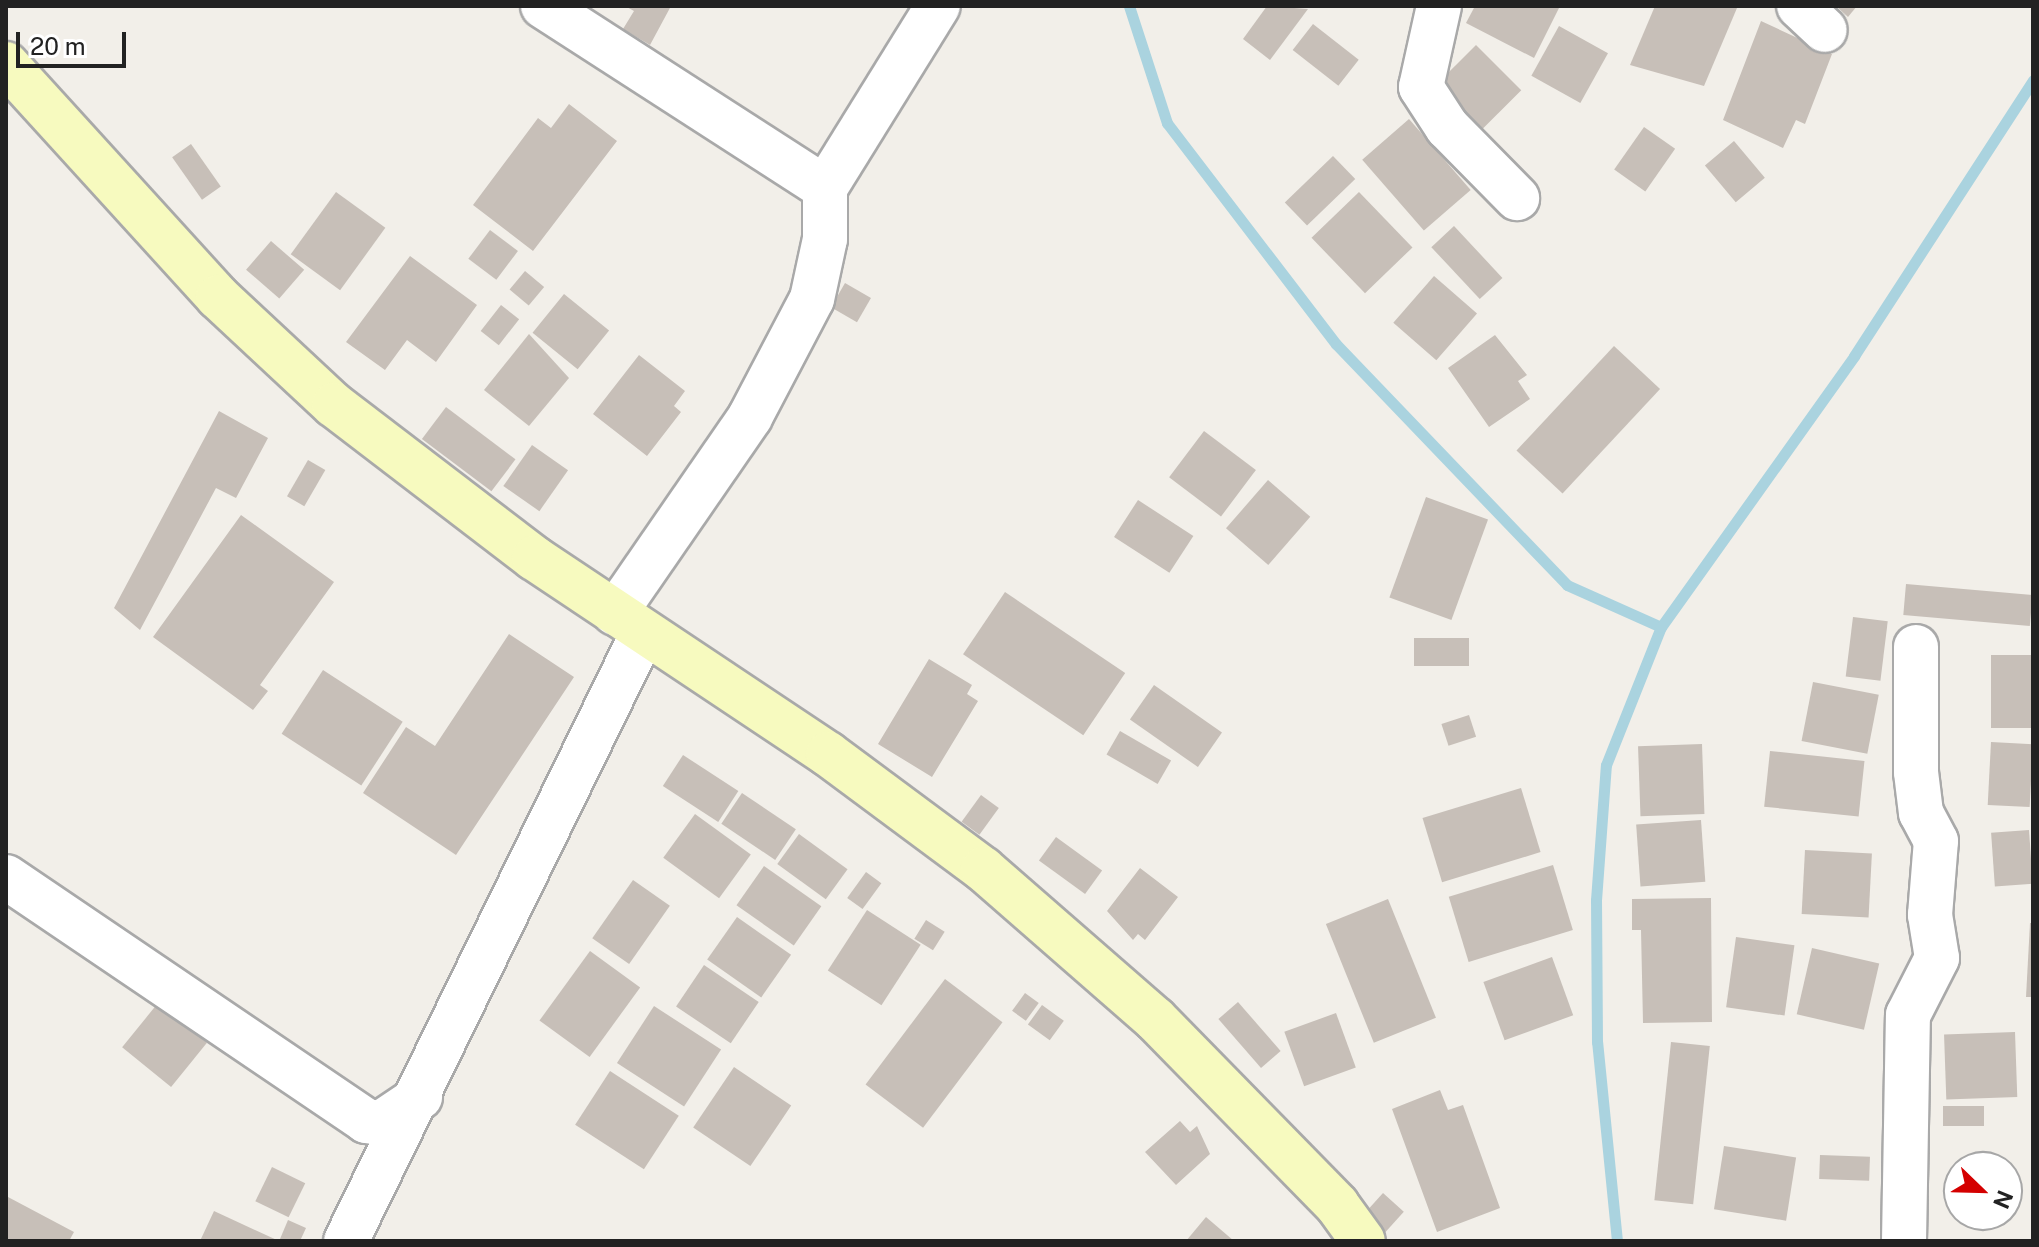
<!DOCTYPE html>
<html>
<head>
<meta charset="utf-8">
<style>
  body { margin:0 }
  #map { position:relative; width:2039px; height:1247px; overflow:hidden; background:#f2efe9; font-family:"Public Sans",sans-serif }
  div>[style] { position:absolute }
  .stream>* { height:11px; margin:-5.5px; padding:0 5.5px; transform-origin:5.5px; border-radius:5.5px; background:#aad3df }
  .building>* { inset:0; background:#c7bfb8; transform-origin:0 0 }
  .roads { filter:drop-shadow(2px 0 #a9a9a9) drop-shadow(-2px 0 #a9a9a9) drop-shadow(0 2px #a9a9a9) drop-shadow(0 -2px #a9a9a9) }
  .street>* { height:44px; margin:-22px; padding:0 22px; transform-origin:22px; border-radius:22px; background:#fff }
  .secondary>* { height:44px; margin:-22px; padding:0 22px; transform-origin:22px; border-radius:22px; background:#f7fabf }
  span { translate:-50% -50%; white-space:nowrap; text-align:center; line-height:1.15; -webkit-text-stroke:8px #fff; paint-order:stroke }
  .frame { position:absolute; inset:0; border:8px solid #222; pointer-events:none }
  .north { position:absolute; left:1943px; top:1151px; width:80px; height:80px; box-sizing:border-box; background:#fff; border:2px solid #a7a7a7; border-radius:50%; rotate:113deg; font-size:22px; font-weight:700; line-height:32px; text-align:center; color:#222 }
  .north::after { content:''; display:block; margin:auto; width:28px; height:36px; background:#d40000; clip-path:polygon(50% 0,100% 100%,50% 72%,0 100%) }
  .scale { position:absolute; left:16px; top:32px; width:110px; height:36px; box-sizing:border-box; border:4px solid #222; border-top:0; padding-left:10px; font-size:24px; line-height:28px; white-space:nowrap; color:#222; -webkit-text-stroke:6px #fff; paint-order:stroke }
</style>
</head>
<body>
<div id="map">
  <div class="stream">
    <i style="left:1129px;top:6px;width:123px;rotate:72deg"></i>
    <i style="left:1167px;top:123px;width:278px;rotate:52.6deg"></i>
    <i style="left:1336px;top:344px;width:334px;rotate:46.2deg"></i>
    <i style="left:1567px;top:585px;width:103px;rotate:24.1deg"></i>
    <i style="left:1617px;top:1241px;width:200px;rotate:-95.7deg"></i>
    <i style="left:1597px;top:1042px;width:142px;rotate:-90.4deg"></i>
    <i style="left:1596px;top:900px;width:135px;rotate:-85.8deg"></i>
    <i style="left:1606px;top:765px;width:149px;rotate:-68.3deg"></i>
    <i style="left:1661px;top:627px;width:333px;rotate:-54.5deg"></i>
    <i style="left:1854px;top:356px;width:329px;rotate:-57deg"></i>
  </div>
  <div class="building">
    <i style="clip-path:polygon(625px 6px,671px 6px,650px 45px,623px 29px,634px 11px)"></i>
    <i style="clip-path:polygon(1267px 6px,1308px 9px,1270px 60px,1243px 39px)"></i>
    <i style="clip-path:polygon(1475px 6px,1560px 6px,1534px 58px,1466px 23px)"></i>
    <i style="clip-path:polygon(1655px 6px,1737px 8px,1704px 86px,1630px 65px)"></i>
    <i style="clip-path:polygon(1836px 6px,1857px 6px,1848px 17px)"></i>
    <i style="clip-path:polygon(1761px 21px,1832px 54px,1805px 124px,1796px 120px,1783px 148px,1723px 120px)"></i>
    <i style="left:1313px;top:24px;width:58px;height:33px;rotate:38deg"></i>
    <i style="left:1559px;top:26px;width:56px;height:57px;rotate:29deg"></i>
    <i style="left:1476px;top:45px;width:64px;height:57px;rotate:45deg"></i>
    <i style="clip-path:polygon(569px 104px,617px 141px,533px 251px,473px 205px,538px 118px,551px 128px)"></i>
    <i style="left:1409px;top:119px;width:94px;height:62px;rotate:49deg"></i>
    <i style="left:1644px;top:127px;width:38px;height:52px;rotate:35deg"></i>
    <i style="left:1734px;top:141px;width:48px;height:38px;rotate:50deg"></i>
    <i style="left:191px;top:144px;width:52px;height:23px;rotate:55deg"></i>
    <i style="left:1333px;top:156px;width:32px;height:67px;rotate:46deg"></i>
    <i style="left:336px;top:192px;width:61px;height:77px;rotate:36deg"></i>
    <i style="left:1359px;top:192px;width:77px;height:66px;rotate:46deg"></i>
    <i style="left:1454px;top:226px;width:71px;height:31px;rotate:47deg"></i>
    <i style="left:490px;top:230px;width:35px;height:36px;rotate:37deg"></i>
    <i style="left:271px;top:241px;width:44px;height:38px;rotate:41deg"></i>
    <i style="clip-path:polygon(410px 256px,477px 305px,436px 362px,407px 340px,385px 370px,346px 342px)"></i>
    <i style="left:525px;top:271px;width:25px;height:24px;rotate:40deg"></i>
    <i style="left:1434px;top:276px;width:57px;height:62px;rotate:41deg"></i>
    <i style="left:845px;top:283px;width:30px;height:28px;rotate:30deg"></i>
    <i style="left:564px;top:294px;width:58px;height:50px;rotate:39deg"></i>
    <i style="left:501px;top:305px;width:23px;height:33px;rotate:38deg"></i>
    <i style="clip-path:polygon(529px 334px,569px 378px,529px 426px,484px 390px)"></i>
    <i style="clip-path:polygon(1495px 335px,1527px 375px,1518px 381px,1530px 399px,1489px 427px,1448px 368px)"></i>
    <i style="left:1614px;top:346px;width:63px;height:143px;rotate:43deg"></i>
    <i style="clip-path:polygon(639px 355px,685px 391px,674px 406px,681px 412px,647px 456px,593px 414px)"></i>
    <i style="left:446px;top:407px;width:87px;height:40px;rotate:37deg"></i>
    <i style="clip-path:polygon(219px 411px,268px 438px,236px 498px,216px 488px,140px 630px,114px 608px)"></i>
    <i style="left:1204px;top:431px;width:65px;height:58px;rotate:37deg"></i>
    <i style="left:532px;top:445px;width:44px;height:50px;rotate:35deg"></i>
    <i style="left:308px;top:460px;width:20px;height:42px;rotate:30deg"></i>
    <i style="left:1268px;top:480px;width:56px;height:64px;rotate:41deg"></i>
    <i style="left:1426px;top:497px;width:66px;height:107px;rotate:20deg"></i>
    <i style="left:1138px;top:500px;width:66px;height:44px;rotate:33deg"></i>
    <i style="clip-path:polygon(241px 515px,334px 582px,260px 685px,268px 691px,253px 710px,153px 637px)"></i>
    <i style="left:1906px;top:584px;width:127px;height:31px;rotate:5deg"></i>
    <i style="left:1005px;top:592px;width:145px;height:75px;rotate:34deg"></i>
    <i style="left:1853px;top:617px;width:35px;height:60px;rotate:7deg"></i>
    <i style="clip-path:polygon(509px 634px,574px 677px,456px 855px,363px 793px,406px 727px,435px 746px)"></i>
    <i style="left:1469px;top:638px;width:28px;height:55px;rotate:90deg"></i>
    <i style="left:1991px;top:655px;width:42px;height:73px"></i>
    <i style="clip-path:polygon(929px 659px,972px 685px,967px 694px,978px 701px,932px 777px,878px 744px)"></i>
    <i style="left:323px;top:670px;width:95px;height:76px;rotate:33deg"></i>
    <i style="left:1813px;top:682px;width:67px;height:60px;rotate:11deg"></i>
    <i style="left:1154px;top:685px;width:83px;height:42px;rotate:35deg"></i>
    <i style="left:1469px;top:715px;width:23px;height:29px;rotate:72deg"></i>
    <i style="left:1120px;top:731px;width:59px;height:27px;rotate:30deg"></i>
    <i style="left:1991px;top:742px;width:42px;height:63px;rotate:3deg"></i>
    <i style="left:1702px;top:744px;width:70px;height:64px;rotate:88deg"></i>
    <i style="left:1770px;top:751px;width:95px;height:56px;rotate:6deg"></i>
    <i style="left:683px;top:755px;width:66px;height:37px;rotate:33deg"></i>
    <i style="left:1521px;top:788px;width:67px;height:103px;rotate:73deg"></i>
    <i style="left:742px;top:793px;width:65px;height:37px;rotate:34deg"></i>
    <i style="left:981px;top:795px;width:22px;height:33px;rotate:36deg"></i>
    <i style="left:695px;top:814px;width:69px;height:54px;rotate:36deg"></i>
    <i style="left:1701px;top:820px;width:62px;height:65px;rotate:86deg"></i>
    <i style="left:2029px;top:830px;width:54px;height:38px;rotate:86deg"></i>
    <i style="left:799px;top:834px;width:60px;height:37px;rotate:36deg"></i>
    <i style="left:1056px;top:837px;width:57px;height:29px;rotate:36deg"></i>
    <i style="left:1805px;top:850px;width:67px;height:64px;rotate:3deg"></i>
    <i style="left:1553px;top:865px;width:68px;height:109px;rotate:73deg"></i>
    <i style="left:764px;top:866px;width:70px;height:48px;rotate:35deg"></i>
    <i style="clip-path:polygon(1140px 868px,1178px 897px,1145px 940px,1138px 934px,1133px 940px,1107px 911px)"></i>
    <i style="left:866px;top:872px;width:19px;height:32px;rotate:36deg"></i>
    <i style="left:633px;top:880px;width:45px;height:71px;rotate:35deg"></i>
    <i style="clip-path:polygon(1711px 898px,1712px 1022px,1643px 1023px,1641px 930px,1632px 930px,1632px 899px)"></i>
    <i style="left:1388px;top:899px;width:128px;height:67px;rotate:68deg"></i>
    <i style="left:867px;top:910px;width:64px;height:72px;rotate:33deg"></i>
    <i style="left:737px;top:917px;width:66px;height:52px;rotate:35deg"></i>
    <i style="left:926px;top:920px;width:22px;height:22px;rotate:32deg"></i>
    <i style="clip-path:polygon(2030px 923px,2033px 923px,2033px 997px,2026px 997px)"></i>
    <i style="left:1736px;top:937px;width:59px;height:71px;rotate:8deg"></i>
    <i style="left:1812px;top:948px;width:69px;height:68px;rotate:13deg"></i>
    <i style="left:590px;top:951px;width:62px;height:86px;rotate:36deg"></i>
    <i style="left:1552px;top:957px;width:62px;height:73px;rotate:70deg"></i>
    <i style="left:704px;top:965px;width:66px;height:50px;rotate:34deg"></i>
    <i style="left:945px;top:979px;width:72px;height:132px;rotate:37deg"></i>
    <i style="left:1025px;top:993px;width:17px;height:22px;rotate:36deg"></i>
    <i style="left:1238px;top:1002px;width:65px;height:26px;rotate:49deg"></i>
    <i style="left:158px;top:1003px;width:63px;height:57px;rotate:39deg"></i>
    <i style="left:1042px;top:1005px;width:27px;height:24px;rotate:36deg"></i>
    <i style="left:654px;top:1006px;width:80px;height:68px;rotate:33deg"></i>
    <i style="left:1336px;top:1013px;width:58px;height:55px;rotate:70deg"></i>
    <i style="left:2015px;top:1032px;width:65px;height:71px;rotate:88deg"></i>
    <i style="left:1671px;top:1042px;width:39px;height:159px;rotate:6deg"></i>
    <i style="left:734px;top:1067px;width:69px;height:73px;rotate:34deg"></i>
    <i style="left:610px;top:1071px;width:82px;height:64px;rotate:33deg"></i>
    <i style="clip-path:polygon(1440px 1090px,1448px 1110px,1463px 1105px,1500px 1208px,1437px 1232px,1392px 1109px)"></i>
    <i style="left:1943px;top:1106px;width:41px;height:20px"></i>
    <i style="clip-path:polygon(1180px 1121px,1190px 1132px,1197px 1126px,1210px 1154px,1176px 1185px,1145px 1152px)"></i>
    <i style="left:1724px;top:1146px;width:73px;height:64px;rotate:9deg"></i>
    <i style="left:1820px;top:1155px;width:50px;height:24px;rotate:2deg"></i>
    <i style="left:272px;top:1167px;width:37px;height:38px;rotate:26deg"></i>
    <i style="left:1383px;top:1193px;width:28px;height:30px;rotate:42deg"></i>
    <i style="clip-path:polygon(8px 1197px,74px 1232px,69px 1241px,6px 1241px)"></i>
    <i style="clip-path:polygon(214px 1211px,279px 1241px,200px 1241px)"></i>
    <i style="clip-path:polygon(1206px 1217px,1234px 1241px,1186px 1241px)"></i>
    <i style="clip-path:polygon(288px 1220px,306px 1228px,300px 1241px,280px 1239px)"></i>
  </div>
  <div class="roads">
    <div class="street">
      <i style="left:543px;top:6px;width:336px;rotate:32.8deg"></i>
      <i style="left:1439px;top:6px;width:83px;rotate:102.5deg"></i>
      <i style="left:1421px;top:87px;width:48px;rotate:57deg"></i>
      <i style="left:1447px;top:127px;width:100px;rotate:45.4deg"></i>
      <i style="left:1799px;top:6px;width:35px;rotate:43deg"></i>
      <i style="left:615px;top:613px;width:238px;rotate:-55.4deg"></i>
      <i style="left:750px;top:417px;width:133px;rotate:-62.3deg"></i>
      <i style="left:812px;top:299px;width:61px;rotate:-77.8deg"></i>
      <i style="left:825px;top:239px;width:51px;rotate:-90deg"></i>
      <i style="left:825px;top:188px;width:214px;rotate:-58.2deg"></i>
      <i style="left:6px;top:877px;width:435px;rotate:34.1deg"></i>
      <i style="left:366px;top:1121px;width:15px;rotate:8deg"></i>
      <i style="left:381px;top:1123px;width:47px;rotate:-33.7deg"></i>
      <i style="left:346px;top:1241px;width:674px;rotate:-63.97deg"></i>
      <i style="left:1904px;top:1241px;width:226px;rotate:-89deg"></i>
      <i style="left:1908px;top:1015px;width:64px;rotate:-63deg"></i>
      <i style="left:1937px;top:958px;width:44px;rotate:-99.2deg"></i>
      <i style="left:1930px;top:915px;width:74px;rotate:-85.4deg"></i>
      <i style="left:1936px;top:841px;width:32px;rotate:-118deg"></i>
      <i style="left:1921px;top:813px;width:41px;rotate:-97deg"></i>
      <i style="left:1916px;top:772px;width:125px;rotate:-90deg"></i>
    </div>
    <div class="secondary">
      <i style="left:6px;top:64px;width:315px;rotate:47.7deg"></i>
      <i style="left:218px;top:297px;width:158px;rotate:43deg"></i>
      <i style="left:334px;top:405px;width:252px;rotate:37.4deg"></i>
      <i style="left:534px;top:558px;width:353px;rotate:33.7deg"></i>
      <i style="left:828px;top:754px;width:193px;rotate:36.6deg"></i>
      <i style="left:983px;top:869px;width:228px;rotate:41.1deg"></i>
      <i style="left:1155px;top:1019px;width:260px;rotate:45.6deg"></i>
      <i style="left:1337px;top:1205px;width:44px;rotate:54.2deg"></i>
    </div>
  </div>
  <div class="frame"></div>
  <div class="north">N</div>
  <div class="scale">20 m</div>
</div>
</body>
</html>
